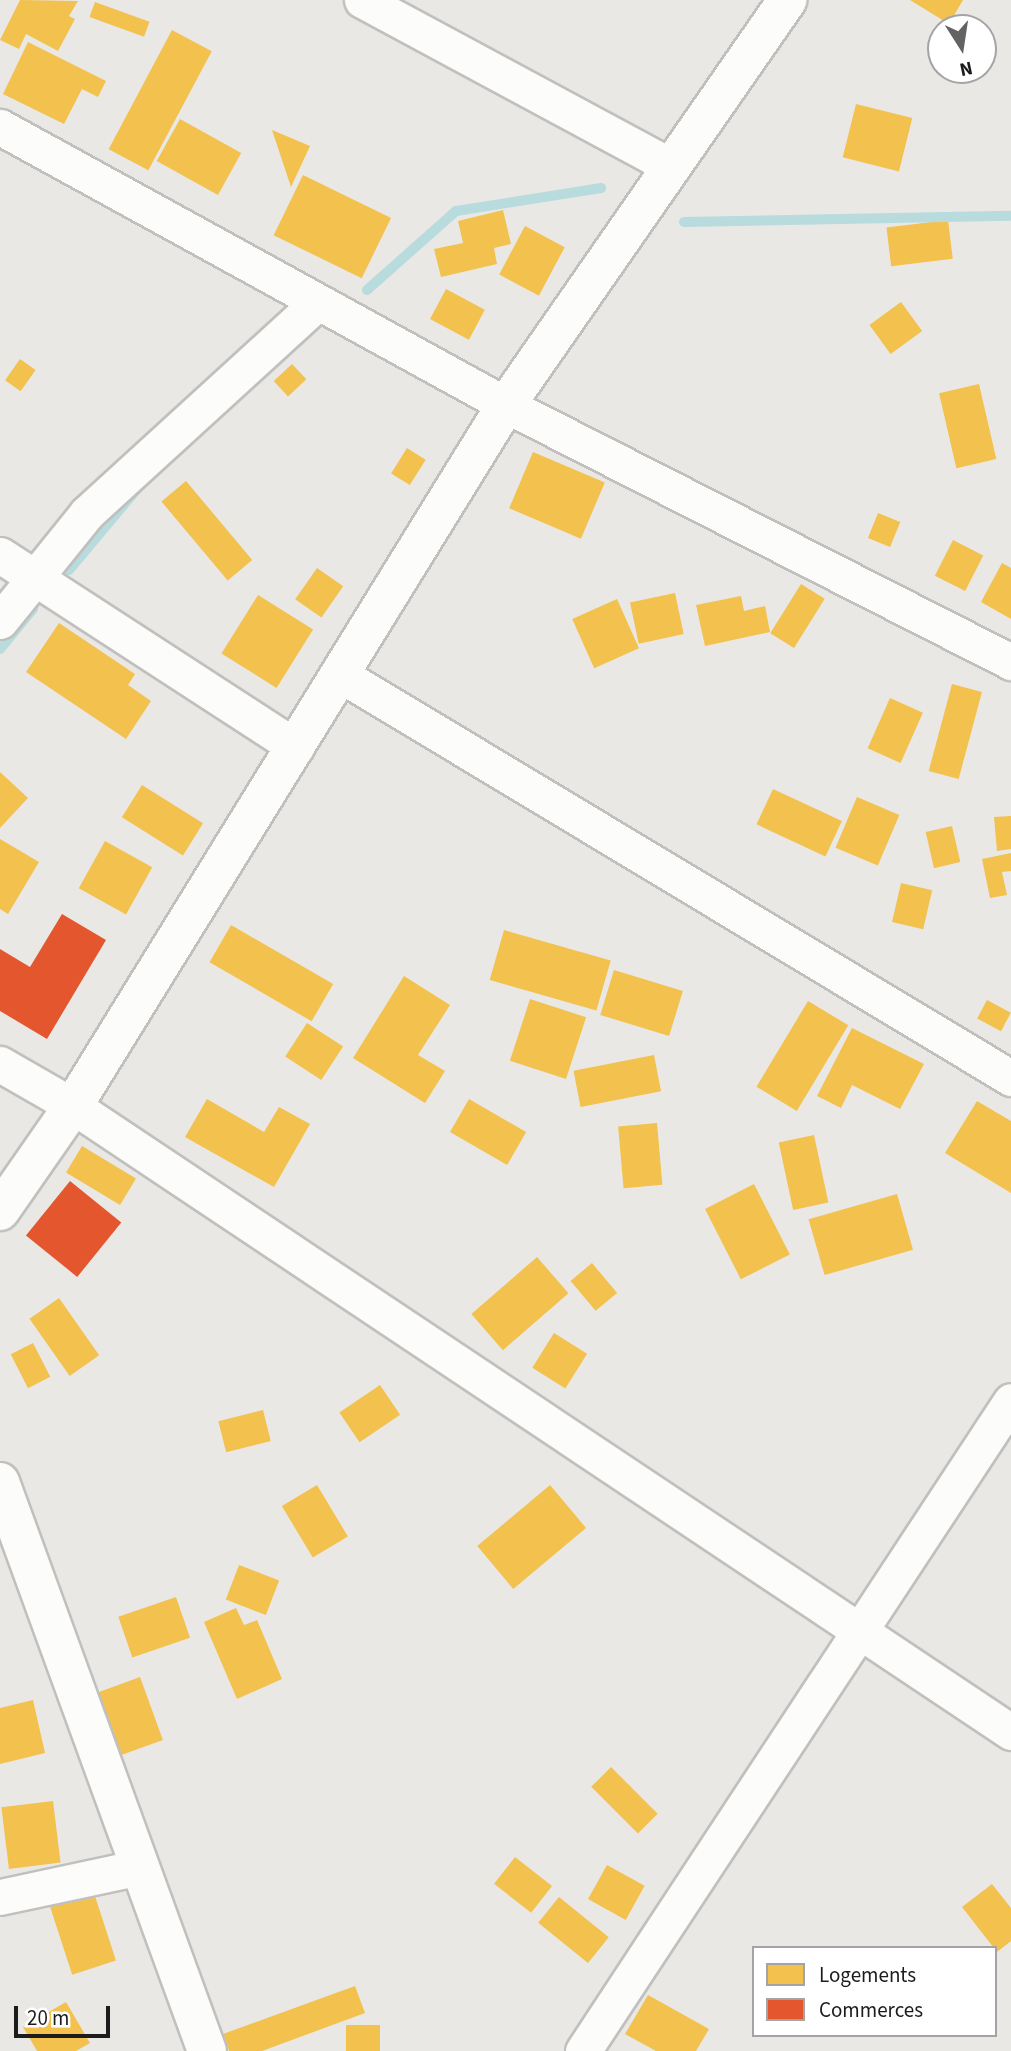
<!DOCTYPE html>
<html>
<head>
<meta charset="utf-8">
<style>
  body { margin:0 }
  #map { position:relative; width:1011px; height:2051px; overflow:hidden; background:#eae8e5; font-family:"Source Sans 3",sans-serif }
  div>[style] { position:absolute }
  .homes>* { inset:0; background:#f2c14e; transform-origin:0 0 }
  .shops>* { inset:0; background:#e4572e; transform-origin:0 0 }
  .stream>* { height:10px; margin:-5px; padding:0 5px; transform-origin:5px; border-radius:5px; background:#b8dbdd }
  .roads { filter:drop-shadow(2px 0 #c1c0bf) drop-shadow(-2px 0 #c1c0bf) drop-shadow(0 2px #c1c0bf) drop-shadow(0 -2px #c1c0bf) }
  .minor>* { height:35px; margin:-17.5px; padding:0 17.5px; transform-origin:17.5px; border-radius:17.5px; background:#fcfcfb }
  .tertiary>* { height:38px; margin:-19px; padding:0 19px; transform-origin:19px; border-radius:19px; background:#fcfcfb }
  span { translate:-50% -50%; white-space:nowrap; text-align:center; line-height:1.15; -webkit-text-stroke:7px #fff; paint-order:stroke }
  .legend { position:absolute; left:752px; top:1946px; width:245px; height:91px; box-sizing:border-box; background:#fff; border:2px solid #a4a4a4; margin:0; padding:9px 12px; list-style:none; font-size:21px; color:#1c1c1c }
  .legend li { display:flex; align-items:center; gap:14px; height:35px }
  .legend b { width:35px; border:2px solid #a4a4a4 }
  .north { position:absolute; left:927px; top:14px; width:70px; height:70px; box-sizing:border-box; background:#fff; border:2px solid #a4a4a4; border-radius:50%; rotate:168deg; font-size:19px; font-weight:700; line-height:28px; text-align:center; color:#1c1c1c }
  .north::after { content:''; display:block; margin:auto; width:24px; height:32px; background:#646362; clip-path:polygon(50% 0,100% 100%,50% 72%,0 100%) }
  .scale { position:absolute; left:14px; top:2006px; width:96px; height:32px; box-sizing:border-box; border:4px solid #1c1c1c; border-top:0; padding-left:9px; font-size:21px; line-height:24px; white-space:nowrap; color:#1c1c1c; -webkit-text-stroke:5px #fff; paint-order:stroke }
</style>
</head>
<body>
<div id="map">
  <div class="homes">
    <i style="clip-path:polygon(20px 0,78px 1px,69px 16px,75px 19px,58px 51px,26px 34px,19px 49px,0 40px)"></i>
    <i style="clip-path:polygon(910px 0,963px 0,949px 24px)"></i>
    <i style="left:95px;top:2px;width:58px;height:16px;rotate:20deg"></i>
    <i style="left:172px;top:30px;width:45px;height:135px;rotate:28deg"></i>
    <i style="clip-path:polygon(28px 42px,106px 81px,98px 97px,82px 89px,64px 124px,3px 94px)"></i>
    <i style="left:856px;top:104px;width:58px;height:55px;rotate:14deg"></i>
    <i style="left:180px;top:119px;width:70px;height:48px;rotate:29deg"></i>
    <i style="clip-path:polygon(272px 130px,310px 146px,291px 187px)"></i>
    <i style="left:303px;top:175px;width:98px;height:67px;rotate:26deg"></i>
    <i style="clip-path:polygon(503px 210px,511px 244px,494px 248px,497px 264px,441px 277px,434px 249px,463px 243px,458px 221px)"></i>
    <i style="left:948px;top:220px;width:39px;height:62px;rotate:83deg"></i>
    <i style="left:525px;top:226px;width:45px;height:55px;rotate:28deg"></i>
    <i style="left:446px;top:289px;width:44px;height:34px;rotate:28deg"></i>
    <i style="left:901px;top:302px;width:36px;height:39px;rotate:54deg"></i>
    <i style="left:20px;top:359px;width:19px;height:26px;rotate:35deg"></i>
    <i style="left:292px;top:364px;width:21px;height:25px;rotate:47deg"></i>
    <i style="left:979px;top:384px;width:77px;height:41px;rotate:77deg"></i>
    <i style="left:407px;top:448px;width:22px;height:30px;rotate:32deg"></i>
    <i style="left:533px;top:452px;width:78px;height:61px;rotate:23deg"></i>
    <i style="left:186px;top:481px;width:103px;height:32px;rotate:50deg"></i>
    <i style="left:878px;top:513px;width:24px;height:27px;rotate:22deg"></i>
    <i style="left:953px;top:540px;width:34px;height:40px;rotate:27deg"></i>
    <i style="clip-path:polygon(1002px 563px,1011px 568px,1011px 619px,981px 602px)"></i>
    <i style="left:317px;top:568px;width:32px;height:38px;rotate:35deg"></i>
    <i style="left:801px;top:584px;width:28px;height:58px;rotate:32deg"></i>
    <i style="left:675px;top:593px;width:42px;height:46px;rotate:78deg"></i>
    <i style="left:258px;top:595px;width:65px;height:69px;rotate:32deg"></i>
    <i style="clip-path:polygon(741px 596px,744px 611px,765px 606px,770px 632px,705px 646px,696px 605px)"></i>
    <i style="left:617px;top:599px;width:54px;height:49px;rotate:66deg"></i>
    <i style="clip-path:polygon(59px 623px,135px 674px,128px 685px,151px 701px,126px 739px,26px 672px)"></i>
    <i style="left:952px;top:684px;width:31px;height:90px;rotate:15deg"></i>
    <i style="left:890px;top:698px;width:36px;height:55px;rotate:24deg"></i>
    <i style="clip-path:polygon(0 772px,28px 798px,0 828px)"></i>
    <i style="left:142px;top:785px;width:72px;height:38px;rotate:32deg"></i>
    <i style="left:773px;top:789px;width:76px;height:39px;rotate:25deg"></i>
    <i style="left:857px;top:797px;width:46px;height:55px;rotate:23deg"></i>
    <i style="clip-path:polygon(1011px 816px,1011px 849px,997px 851px,994px 817px)"></i>
    <i style="left:952px;top:826px;width:37px;height:27px;rotate:77deg"></i>
    <i style="clip-path:polygon(0 839px,39px 862px,8px 914px,0 909px)"></i>
    <i style="left:105px;top:841px;width:54px;height:54px;rotate:29deg"></i>
    <i style="clip-path:polygon(1011px 853px,1011px 871px,1002px 872px,1007px 895px,990px 898px,982px 859px)"></i>
    <i style="left:901px;top:883px;width:32px;height:40px;rotate:13deg"></i>
    <i style="left:231px;top:925px;width:118px;height:43px;rotate:30deg"></i>
    <i style="left:504px;top:930px;width:111px;height:52px;rotate:16deg"></i>
    <i style="left:614px;top:970px;width:72px;height:47px;rotate:17deg"></i>
    <i style="clip-path:polygon(404px 976px,450px 1005px,418px 1055px,445px 1071px,425px 1103px,353px 1058px)"></i>
    <i style="left:530px;top:999px;width:59px;height:65px;rotate:18deg"></i>
    <i style="left:987px;top:1000px;width:27px;height:21px;rotate:28deg"></i>
    <i style="left:808px;top:1001px;width:47px;height:100px;rotate:31deg"></i>
    <i style="left:307px;top:1023px;width:43px;height:40px;rotate:33deg"></i>
    <i style="clip-path:polygon(852px 1028px,924px 1064px,900px 1109px,852px 1085px,841px 1108px,817px 1096px)"></i>
    <i style="left:654px;top:1055px;width:37px;height:82px;rotate:79deg"></i>
    <i style="clip-path:polygon(207px 1099px,264px 1132px,279px 1107px,310px 1124px,274px 1187px,185px 1137px)"></i>
    <i style="left:469px;top:1099px;width:66px;height:38px;rotate:30deg"></i>
    <i style="clip-path:polygon(977px 1101px,1011px 1121px,1011px 1193px,945px 1153px)"></i>
    <i style="left:657px;top:1123px;width:62px;height:39px;rotate:85deg"></i>
    <i style="left:814px;top:1135px;width:69px;height:36px;rotate:78deg"></i>
    <i style="left:82px;top:1146px;width:63px;height:31px;rotate:31deg"></i>
    <i style="left:754px;top:1184px;width:79px;height:55px;rotate:63deg"></i>
    <i style="left:897px;top:1194px;width:58px;height:92px;rotate:74deg"></i>
    <i style="left:537px;top:1257px;width:48px;height:87px;rotate:49deg"></i>
    <i style="left:592px;top:1263px;width:39px;height:28px;rotate:50deg"></i>
    <i style="left:59px;top:1298px;width:70px;height:36px;rotate:55deg"></i>
    <i style="left:554px;top:1333px;width:39px;height:41px;rotate:32deg"></i>
    <i style="left:33px;top:1343px;width:38px;height:25px;rotate:63deg"></i>
    <i style="left:380px;top:1385px;width:36px;height:49px;rotate:56deg"></i>
    <i style="left:263px;top:1410px;width:32px;height:46px;rotate:76deg"></i>
    <i style="left:317px;top:1485px;width:60px;height:41px;rotate:59deg"></i>
    <i style="left:550px;top:1485px;width:56px;height:95px;rotate:50deg"></i>
    <i style="left:239px;top:1565px;width:43px;height:37px;rotate:21deg"></i>
    <i style="left:176px;top:1597px;width:43px;height:61px;rotate:71deg"></i>
    <i style="clip-path:polygon(236px 1608px,244px 1625px,257px 1620px,282px 1679px,237px 1699px,204px 1622px)"></i>
    <i style="left:140px;top:1677px;width:67px;height:45px;rotate:70deg"></i>
    <i style="clip-path:polygon(33px 1700px,45px 1753px,0 1764px,0 1708px)"></i>
    <i style="left:611px;top:1767px;width:66px;height:28px;rotate:45deg"></i>
    <i style="left:53px;top:1801px;width:62px;height:52px;rotate:83deg"></i>
    <i style="left:515px;top:1857px;width:47px;height:34px;rotate:38deg"></i>
    <i style="left:607px;top:1865px;width:43px;height:39px;rotate:29deg"></i>
    <i style="clip-path:polygon(992px 1884px,1011px 1908px,1011px 1941px,997px 1952px,962px 1907px)"></i>
    <i style="left:94px;top:1893px;width:71px;height:46px;rotate:72deg"></i>
    <i style="left:559px;top:1897px;width:64px;height:33px;rotate:39deg"></i>
    <i style="clip-path:polygon(355px 1986px,365px 2013px,262px 2051px,229px 2051px,223px 2034px)"></i>
    <i style="clip-path:polygon(648px 1995px,709px 2029px,696px 2051px,656px 2051px,625px 2034px)"></i>
    <i style="clip-path:polygon(66px 2002px,90px 2043px,76px 2051px,37px 2051px,23px 2027px)"></i>
    <i style="left:346px;top:2025px;width:34px;height:26px"></i>
  </div>
  <div class="shops">
    <i style="clip-path:polygon(62px 914px,106px 940px,47px 1039px,0 1011px,0 949px,30px 967px)"></i>
    <i style="left:70px;top:1181px;width:66px;height:70px;rotate:39deg"></i>
  </div>
  <div class="stream">
    <i style="left:684px;top:222px;width:327px;rotate:-1.1deg"></i>
    <i style="left:367px;top:290px;width:119px;rotate:-41.6deg"></i>
    <i style="left:456px;top:211px;width:147px;rotate:-9deg"></i>
    <i style="left:69px;top:570px;width:106px;rotate:-50deg"></i>
    <i style="left:0;top:649px;width:52px;rotate:-50.5deg"></i>
  </div>
  <div class="roads">
    <div class="minor">
      <i style="left:362px;top:0;width:352px;rotate:28.3deg"></i>
      <i style="left:0;top:127px;width:577px;rotate:28.78deg"></i>
      <i style="left:506px;top:405px;width:567px;rotate:26.97deg"></i>
      <i style="left:0;top:555px;width:353px;rotate:33deg"></i>
      <i style="left:0;top:621px;width:139px;rotate:-51.1deg"></i>
      <i style="left:87px;top:513px;width:310px;rotate:-42.4deg"></i>
      <i style="left:341px;top:675px;width:782px;rotate:31.03deg"></i>
      <i style="left:0;top:1064px;width:84px;rotate:29.9deg"></i>
      <i style="left:73px;top:1106px;width:1128px;rotate:33.72deg"></i>
      <i style="left:0;top:1897px;width:143px;rotate:-12.1deg"></i>
      <i style="left:583px;top:2051px;width:778px;rotate:-56.64deg"></i>
    </div>
    <div class="tertiary">
      <i style="left:0;top:1211px;width:128px;rotate:-55.2deg"></i>
      <i style="left:73px;top:1106px;width:824px;rotate:-58.3deg"></i>
      <i style="left:506px;top:405px;width:493px;rotate:-55.2deg"></i>
      <i style="left:0;top:1482px;width:605px;rotate:70.01deg"></i>
    </div>
  </div>
  <ul class="legend">
  <li><b style="height:19px;background:#f2c14e"></b>Logements</li>
  <li><b style="height:19px;background:#e4572e"></b>Commerces</li>
  </ul>
  <div class="north">N</div>
  <div class="scale">20 m</div>
</div>
</body>
</html>
